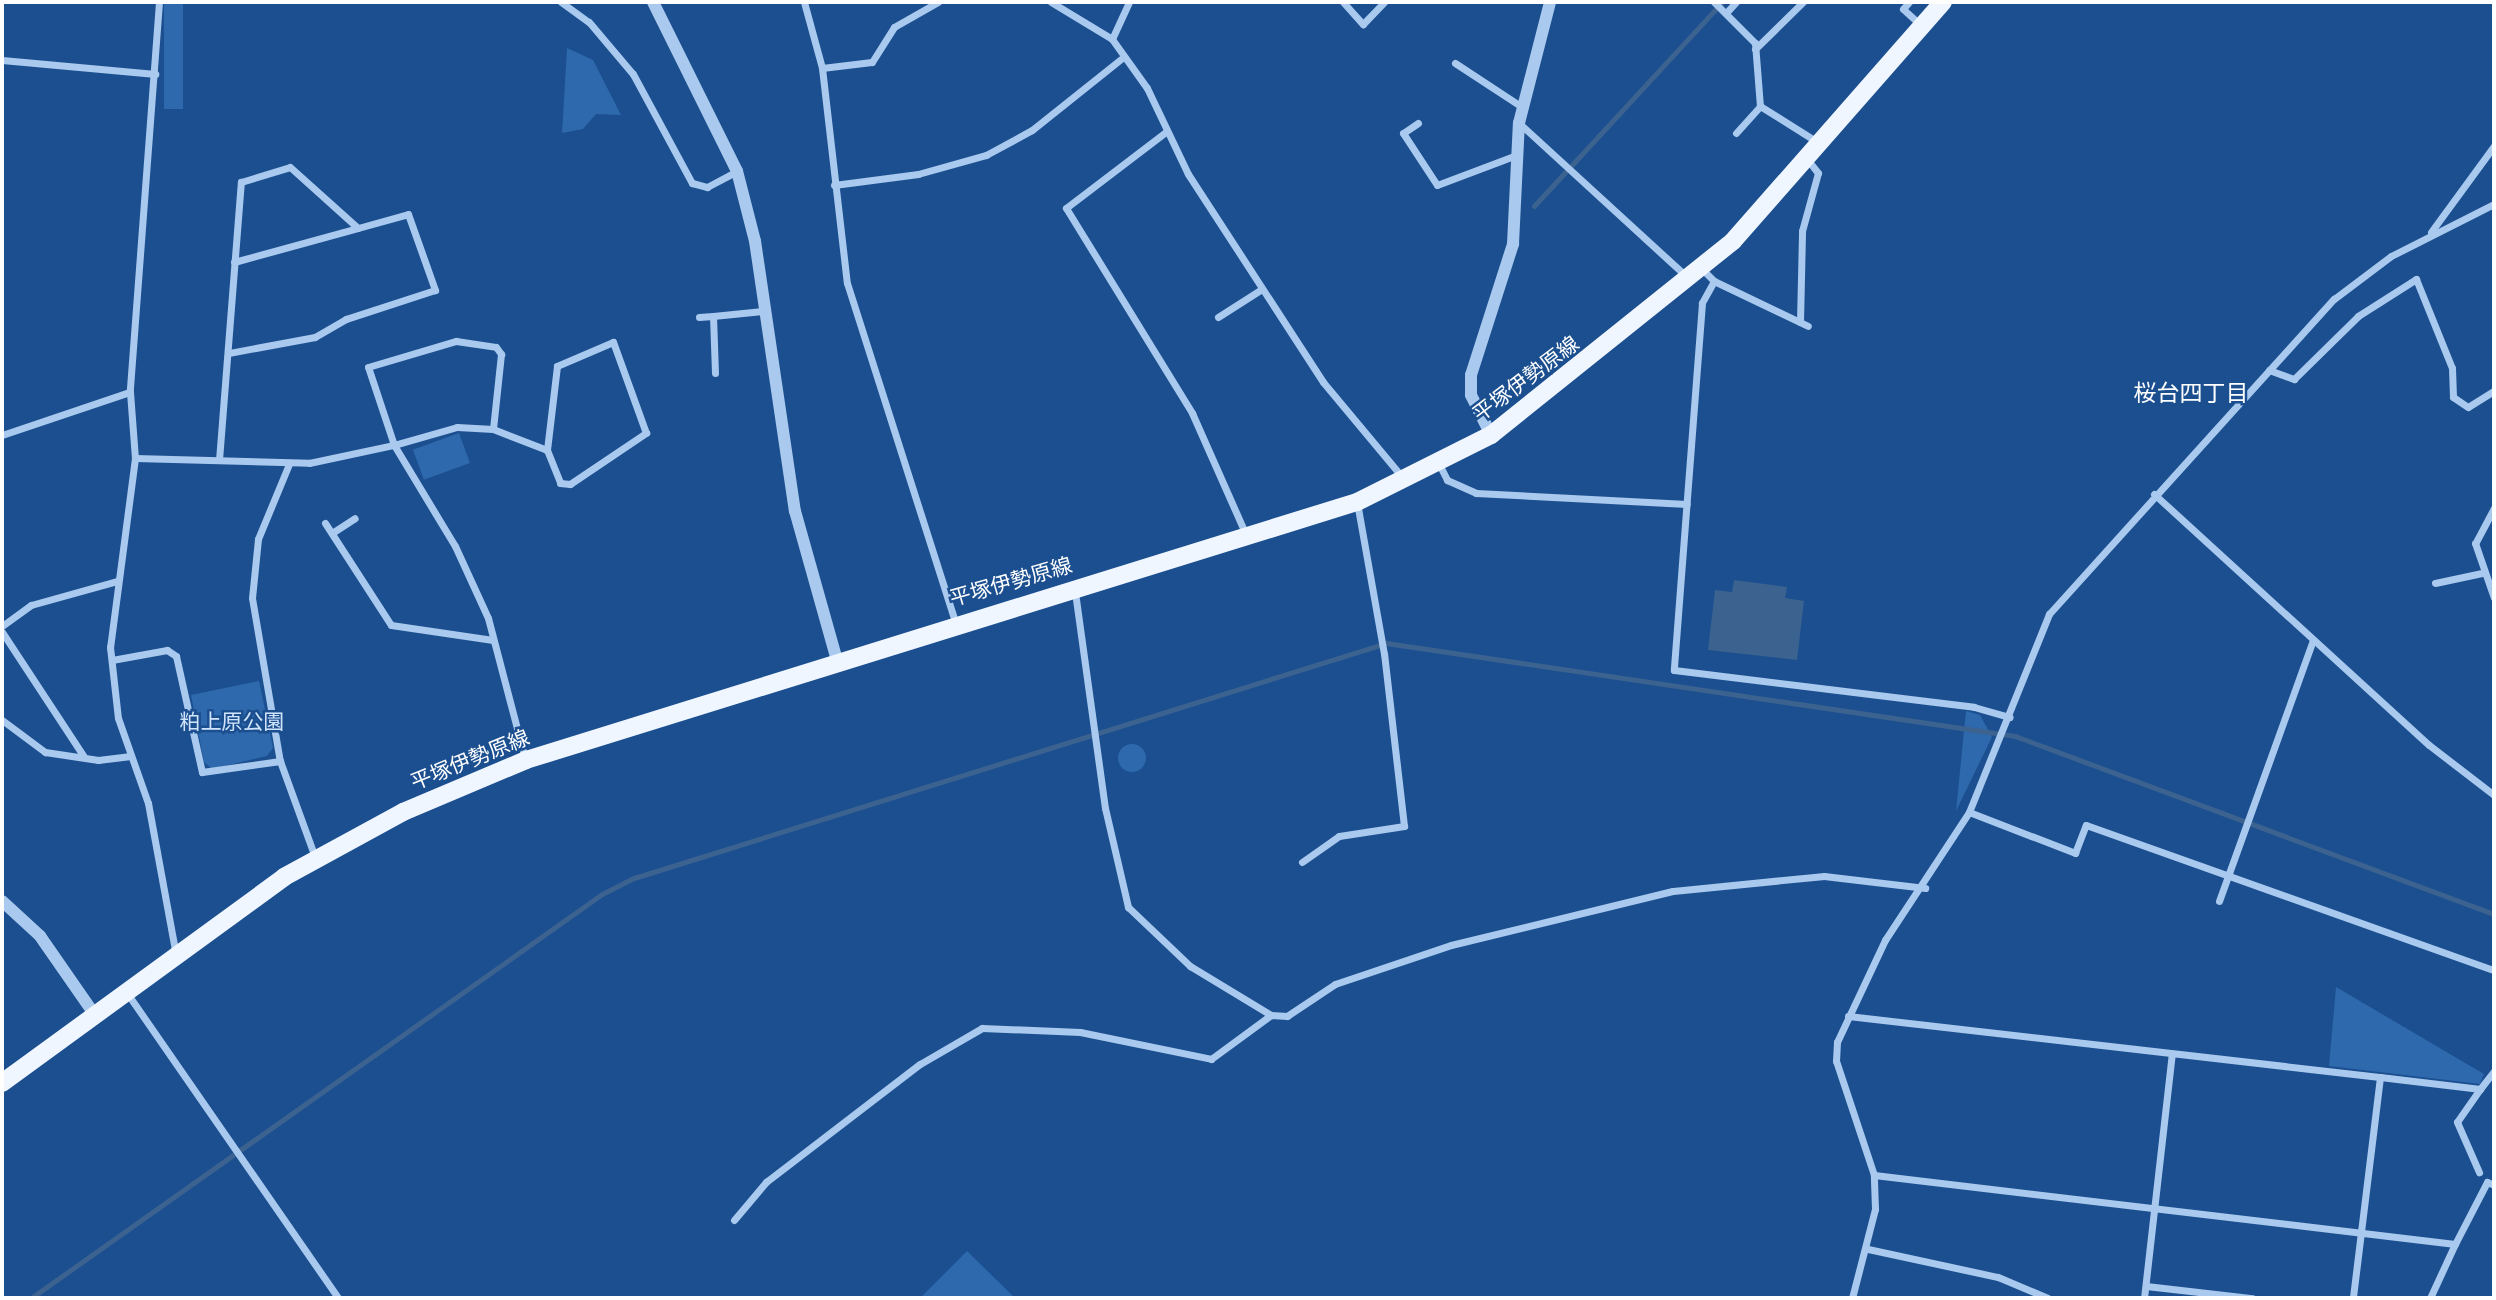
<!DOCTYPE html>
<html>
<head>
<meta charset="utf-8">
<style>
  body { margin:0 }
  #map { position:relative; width:2496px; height:1300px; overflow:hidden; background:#1b4f8f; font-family:"Fira Sans Condensed","Noto Sans JP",sans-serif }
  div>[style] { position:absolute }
  .green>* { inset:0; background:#2e69ad; transform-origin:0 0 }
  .round { border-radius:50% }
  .water>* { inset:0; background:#3c6290 }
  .stream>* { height:5px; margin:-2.5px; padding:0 2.5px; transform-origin:2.5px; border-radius:2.5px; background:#3c6290 }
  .minor>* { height:7px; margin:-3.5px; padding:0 3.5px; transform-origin:3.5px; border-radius:3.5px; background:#a9c9ee }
  .tertiary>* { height:12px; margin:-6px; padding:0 6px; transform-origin:6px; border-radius:6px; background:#a9c9ee }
  .primary>* { height:18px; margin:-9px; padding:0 9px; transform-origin:9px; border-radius:9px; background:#f0f6ff }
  span { translate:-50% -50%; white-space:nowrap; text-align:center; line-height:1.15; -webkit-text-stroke:5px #1b4f8f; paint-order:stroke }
  .street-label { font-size:21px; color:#fff }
  .park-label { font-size:21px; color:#cfe3fa }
  .neighbourhood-label { font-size:23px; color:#fff }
  .frame { position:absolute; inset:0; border:4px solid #fff; pointer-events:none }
</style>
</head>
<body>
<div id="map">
  <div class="green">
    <i style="left:164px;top:2px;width:19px;height:107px"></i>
    <i style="clip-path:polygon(567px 48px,593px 60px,621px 115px,596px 114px,583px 129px,562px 133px)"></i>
    <i style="left:459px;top:433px;width:32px;height:49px;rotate:70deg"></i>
    <i style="clip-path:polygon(259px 681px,273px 748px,267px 756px,212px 769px,204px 762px,191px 695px)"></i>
    <i style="clip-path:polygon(1966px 711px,1980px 715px,1992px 737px,1956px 811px)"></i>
    <i class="round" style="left:1118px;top:744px;width:28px;height:28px"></i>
    <i style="clip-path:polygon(2336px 987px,2484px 1074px,2480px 1084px,2329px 1066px)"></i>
    <i style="clip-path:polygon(967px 1251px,1015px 1298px,920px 1298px)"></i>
  </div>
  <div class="water">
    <i style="clip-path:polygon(1734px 580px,1787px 587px,1785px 598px,1804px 601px,1797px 660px,1708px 650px,1715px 590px,1732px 592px)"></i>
  </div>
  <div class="stream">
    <i style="left:1534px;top:206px;width:277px;rotate:-47.3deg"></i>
    <i style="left:31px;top:1298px;width:699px;rotate:-35.28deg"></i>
    <i style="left:602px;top:894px;width:36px;rotate:-27deg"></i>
    <i style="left:634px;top:878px;width:788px;rotate:-17.35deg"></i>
    <i style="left:1386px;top:643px;width:636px;rotate:8.41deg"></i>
    <i style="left:2015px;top:736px;width:511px;rotate:20.39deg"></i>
  </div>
  <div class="minor">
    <i style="left:159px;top:2px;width:391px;rotate:94.3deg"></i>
    <i style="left:130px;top:392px;width:66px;rotate:85.7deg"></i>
    <i style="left:135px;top:458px;width:191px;rotate:97.5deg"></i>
    <i style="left:110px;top:647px;width:71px;rotate:83.6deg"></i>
    <i style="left:118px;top:718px;width:90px;rotate:70.6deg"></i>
    <i style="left:148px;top:803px;width:155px;rotate:79.6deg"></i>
    <i style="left:561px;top:2px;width:34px;rotate:36deg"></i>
    <i style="left:589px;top:22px;width:68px;rotate:49.8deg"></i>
    <i style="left:633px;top:74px;width:124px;rotate:61.6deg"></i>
    <i style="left:692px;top:183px;width:16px;rotate:15deg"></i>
    <i style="left:707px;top:187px;width:34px;rotate:-28deg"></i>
    <i style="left:804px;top:2px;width:68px;rotate:74.7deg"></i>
    <i style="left:822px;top:68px;width:216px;rotate:83.4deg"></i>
    <i style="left:847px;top:283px;width:356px;rotate:72.3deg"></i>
    <i style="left:1051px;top:2px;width:71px;rotate:31.2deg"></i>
    <i style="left:1112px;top:39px;width:60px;rotate:54.5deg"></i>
    <i style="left:1147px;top:88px;width:95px;rotate:64.5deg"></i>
    <i style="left:1188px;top:174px;width:248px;rotate:57deg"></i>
    <i style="left:1323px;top:382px;width:125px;rotate:50.2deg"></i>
    <i style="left:1343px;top:2px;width:30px;rotate:48deg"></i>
    <i style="left:1363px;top:24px;width:30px;rotate:-46deg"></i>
    <i style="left:1714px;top:2px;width:58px;rotate:45deg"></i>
    <i style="left:1755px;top:43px;width:63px;rotate:85.5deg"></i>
    <i style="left:1760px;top:106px;width:70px;rotate:32.1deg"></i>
    <i style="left:1909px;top:2px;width:9px;rotate:131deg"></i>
    <i style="left:1903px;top:9px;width:24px;rotate:42deg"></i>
    <i style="left:1726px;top:13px;width:15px;rotate:-48deg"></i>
    <i style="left:1112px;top:39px;width:41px;rotate:-65.3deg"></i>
    <i style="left:1755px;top:49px;width:67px;rotate:-44.4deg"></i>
    <i style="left:2px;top:60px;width:154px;rotate:5.2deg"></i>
    <i style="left:1455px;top:63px;width:80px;rotate:33.3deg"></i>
    <i style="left:822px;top:68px;width:50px;rotate:-6.8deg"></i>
    <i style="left:872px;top:62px;width:41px;rotate:-57.8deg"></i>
    <i style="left:894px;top:27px;width:51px;rotate:-29.6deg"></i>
    <i style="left:1418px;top:123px;width:18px;rotate:146deg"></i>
    <i style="left:1403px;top:133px;width:62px;rotate:56.8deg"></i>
    <i style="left:1437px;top:185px;width:85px;rotate:-20.6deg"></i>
    <i style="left:1519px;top:123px;width:226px;rotate:42.5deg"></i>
    <i style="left:1167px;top:131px;width:127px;rotate:142.7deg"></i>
    <i style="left:1066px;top:208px;width:241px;rotate:58.4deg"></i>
    <i style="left:1192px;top:413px;width:133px;rotate:66.1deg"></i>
    <i style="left:1736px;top:133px;width:36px;rotate:-48deg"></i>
    <i style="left:834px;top:185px;width:85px;rotate:-7.5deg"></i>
    <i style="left:918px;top:174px;width:71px;rotate:-15.6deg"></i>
    <i style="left:986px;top:155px;width:52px;rotate:-28.5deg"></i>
    <i style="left:1032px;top:130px;width:114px;rotate:-38.6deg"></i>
    <i style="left:2431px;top:232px;width:107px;rotate:-53.8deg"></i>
    <i style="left:234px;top:262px;width:129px;rotate:-15.3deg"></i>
    <i style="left:1702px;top:269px;width:17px;rotate:45deg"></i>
    <i style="left:1714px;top:281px;width:25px;rotate:119deg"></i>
    <i style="left:1702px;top:303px;width:368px;rotate:94.4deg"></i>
    <i style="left:1674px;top:670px;width:302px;rotate:7deg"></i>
    <i style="left:1974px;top:707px;width:37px;rotate:16deg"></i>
    <i style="left:1714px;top:281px;width:104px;rotate:25.6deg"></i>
    <i style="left:699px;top:317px;width:14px;rotate:-4deg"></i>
    <i style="left:1218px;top:317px;width:52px;rotate:-32.5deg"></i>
    <i style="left:1800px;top:322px;width:91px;rotate:-88.7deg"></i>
    <i style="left:1802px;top:231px;width:60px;rotate:-74.6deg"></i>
    <i style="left:1818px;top:173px;width:16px;rotate:-128deg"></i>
    <i style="left:2269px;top:370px;width:27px;rotate:20deg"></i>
    <i style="left:2294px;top:379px;width:90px;rotate:-44.5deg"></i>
    <i style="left:2358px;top:316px;width:69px;rotate:-32.5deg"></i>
    <i style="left:2416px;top:279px;width:96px;rotate:68deg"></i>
    <i style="left:2452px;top:368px;width:29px;rotate:88deg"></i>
    <i style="left:2453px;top:397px;width:18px;rotate:34deg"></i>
    <i style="left:2468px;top:407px;width:31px;rotate:-32deg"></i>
    <i style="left:715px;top:373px;width:57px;rotate:-92deg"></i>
    <i style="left:713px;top:316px;width:50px;rotate:-5.7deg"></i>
    <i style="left:493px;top:429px;width:36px;rotate:-177deg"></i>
    <i style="left:457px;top:427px;width:66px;rotate:164.1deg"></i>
    <i style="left:394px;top:445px;width:118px;rotate:58.9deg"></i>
    <i style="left:455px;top:546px;width:79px;rotate:65.4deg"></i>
    <i style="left:488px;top:618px;width:146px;rotate:75.3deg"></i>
    <i style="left:2px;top:435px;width:135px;rotate:-18.6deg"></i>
    <i style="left:135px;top:458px;width:174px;rotate:1.6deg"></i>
    <i style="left:309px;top:463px;width:87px;rotate:-12deg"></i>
    <i style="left:394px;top:445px;width:82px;rotate:-108.4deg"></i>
    <i style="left:368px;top:367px;width:92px;rotate:-16.5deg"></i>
    <i style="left:456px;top:341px;width:40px;rotate:8.5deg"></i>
    <i style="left:496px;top:347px;width:9px;rotate:54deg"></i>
    <i style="left:501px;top:354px;width:75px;rotate:96.1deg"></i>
    <i style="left:493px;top:429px;width:58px;rotate:21.3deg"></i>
    <i style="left:547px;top:450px;width:35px;rotate:68deg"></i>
    <i style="left:560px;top:483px;width:10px;rotate:6deg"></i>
    <i style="left:570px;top:484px;width:92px;rotate:-33.9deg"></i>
    <i style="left:646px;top:433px;width:97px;rotate:-109.9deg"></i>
    <i style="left:613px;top:342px;width:61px;rotate:156.8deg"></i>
    <i style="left:557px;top:366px;width:85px;rotate:96.8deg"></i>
    <i style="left:219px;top:460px;width:279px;rotate:-85.5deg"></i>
    <i style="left:241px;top:182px;width:51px;rotate:-17deg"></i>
    <i style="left:290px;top:167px;width:91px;rotate:41.9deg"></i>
    <i style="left:358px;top:228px;width:52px;rotate:-15.6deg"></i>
    <i style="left:408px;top:214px;width:81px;rotate:70.4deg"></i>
    <i style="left:435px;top:290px;width:94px;rotate:162deg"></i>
    <i style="left:346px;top:319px;width:36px;rotate:150deg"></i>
    <i style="left:315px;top:337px;width:87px;rotate:169.5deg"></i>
    <i style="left:289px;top:464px;width:81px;rotate:112.5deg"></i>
    <i style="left:258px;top:539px;width:59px;rotate:95.8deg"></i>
    <i style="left:252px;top:598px;width:165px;rotate:80.3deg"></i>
    <i style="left:280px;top:761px;width:102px;rotate:70deg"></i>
    <i style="left:1439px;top:464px;width:18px;rotate:63deg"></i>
    <i style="left:1447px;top:480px;width:32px;rotate:24deg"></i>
    <i style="left:1476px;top:493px;width:211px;rotate:3deg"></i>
    <i style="left:2154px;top:494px;width:372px;rotate:42.4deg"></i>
    <i style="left:2429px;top:745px;width:82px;rotate:37.6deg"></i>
    <i style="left:2494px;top:508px;width:40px;rotate:118deg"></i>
    <i style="left:2475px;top:543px;width:58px;rotate:70.9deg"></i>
    <i style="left:325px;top:523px;width:121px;rotate:57.1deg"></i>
    <i style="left:391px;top:625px;width:103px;rotate:8.4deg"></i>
    <i style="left:332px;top:533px;width:27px;rotate:-33deg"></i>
    <i style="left:2435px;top:583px;width:48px;rotate:-12deg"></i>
    <i style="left:1075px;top:592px;width:218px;rotate:82.1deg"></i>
    <i style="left:1105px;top:808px;width:102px;rotate:76.9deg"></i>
    <i style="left:1128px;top:907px;width:86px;rotate:43.6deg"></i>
    <i style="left:1190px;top:966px;width:95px;rotate:31.2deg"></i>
    <i style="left:1271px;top:1015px;width:16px;rotate:4deg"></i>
    <i style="left:1287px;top:1016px;width:58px;rotate:-33.7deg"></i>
    <i style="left:1335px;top:984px;width:122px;rotate:-18.6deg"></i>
    <i style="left:1451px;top:945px;width:228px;rotate:-13.7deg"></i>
    <i style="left:1673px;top:891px;width:152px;rotate:-5.7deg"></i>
    <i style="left:1824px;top:876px;width:102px;rotate:6.8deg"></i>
    <i style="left:2px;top:626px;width:36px;rotate:-36deg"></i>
    <i style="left:31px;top:605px;width:89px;rotate:-15.6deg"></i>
    <i style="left:2px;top:632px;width:149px;rotate:56.7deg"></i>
    <i style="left:112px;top:660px;width:56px;rotate:-10.3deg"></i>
    <i style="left:167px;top:650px;width:11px;rotate:34deg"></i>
    <i style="left:176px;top:656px;width:119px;rotate:77.4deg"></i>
    <i style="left:202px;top:772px;width:79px;rotate:-8deg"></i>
    <i style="left:2px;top:720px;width:54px;rotate:36.7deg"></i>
    <i style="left:45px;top:752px;width:54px;rotate:8.6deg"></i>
    <i style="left:98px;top:760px;width:33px;rotate:-7deg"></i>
    <i style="left:1969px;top:812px;width:114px;rotate:21.1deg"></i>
    <i style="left:2075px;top:853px;width:30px;rotate:-69deg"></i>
    <i style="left:2086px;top:825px;width:433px;rotate:19.6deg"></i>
    <i style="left:1302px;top:862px;width:45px;rotate:-35.1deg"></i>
    <i style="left:1339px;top:836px;width:66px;rotate:-8.7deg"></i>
    <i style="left:1404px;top:826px;width:173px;rotate:-96.6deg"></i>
    <i style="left:1384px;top:654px;width:154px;rotate:-100.1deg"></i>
    <i style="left:2219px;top:901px;width:277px;rotate:-70.2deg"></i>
    <i style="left:127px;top:993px;width:371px;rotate:55.3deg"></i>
    <i style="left:1848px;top:1016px;width:535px;rotate:6.54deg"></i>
    <i style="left:2380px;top:1077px;width:223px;rotate:97deg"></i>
    <i style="left:2380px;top:1077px;width:101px;rotate:6.8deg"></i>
    <i style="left:2480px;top:1089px;width:40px;rotate:124.9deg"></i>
    <i style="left:2457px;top:1122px;width:55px;rotate:66.3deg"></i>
    <i style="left:2480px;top:1089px;width:23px;rotate:-52deg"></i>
    <i style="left:1874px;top:1175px;width:585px;rotate:6.77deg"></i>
    <i style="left:2455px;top:1244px;width:70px;rotate:-62.7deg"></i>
    <i style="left:2487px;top:1182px;width:8px;rotate:23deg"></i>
    <i style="left:734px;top:1220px;width:50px;rotate:-49.9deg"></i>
    <i style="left:766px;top:1182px;width:194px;rotate:-37.5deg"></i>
    <i style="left:920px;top:1064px;width:72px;rotate:-30.1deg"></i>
    <i style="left:982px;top:1028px;width:98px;rotate:2.3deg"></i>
    <i style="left:1080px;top:1032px;width:134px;rotate:11.6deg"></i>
    <i style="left:1211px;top:1059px;width:74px;rotate:-36.3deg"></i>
    <i style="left:1868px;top:1249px;width:133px;rotate:12.2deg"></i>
    <i style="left:1998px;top:1277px;width:54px;rotate:22.8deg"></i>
    <i style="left:2146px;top:1286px;width:107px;rotate:6.5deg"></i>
    <i style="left:1852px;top:1298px;width:92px;rotate:-75.5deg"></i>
    <i style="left:1875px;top:1209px;width:34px;rotate:-92deg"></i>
    <i style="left:1874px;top:1175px;width:120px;rotate:-108.4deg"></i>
    <i style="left:1836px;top:1061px;width:19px;rotate:-87deg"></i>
    <i style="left:1837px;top:1042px;width:113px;rotate:-64.8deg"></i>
    <i style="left:1885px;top:940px;width:153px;rotate:-56.7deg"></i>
    <i style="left:1969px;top:812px;width:214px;rotate:-68deg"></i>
    <i style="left:2049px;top:614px;width:425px;rotate:-47.9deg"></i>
    <i style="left:2334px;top:299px;width:71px;rotate:-37deg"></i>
    <i style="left:2391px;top:256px;width:115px;rotate:-26.8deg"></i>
    <i style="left:2144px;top:1298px;width:246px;rotate:-83.5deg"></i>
    <i style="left:2430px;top:1298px;width:60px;rotate:-65.2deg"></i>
  </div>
  <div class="tertiary">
    <i style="left:653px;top:2px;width:189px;rotate:63.6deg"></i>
    <i style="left:737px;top:171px;width:72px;rotate:75.6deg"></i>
    <i style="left:755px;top:241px;width:273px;rotate:81.6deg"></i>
    <i style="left:795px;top:511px;width:155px;rotate:74.3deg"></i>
    <i style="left:1491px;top:435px;width:45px;rotate:-116.6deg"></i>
    <i style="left:1471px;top:395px;width:20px;rotate:-90deg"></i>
    <i style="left:1471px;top:375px;width:138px;rotate:-72.2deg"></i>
    <i style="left:1513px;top:244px;width:121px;rotate:-87.2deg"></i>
    <i style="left:1519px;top:123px;width:125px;rotate:-75.6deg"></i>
    <i style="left:2px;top:901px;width:52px;rotate:42.6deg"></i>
    <i style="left:40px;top:936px;width:96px;rotate:55.2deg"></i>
  </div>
  <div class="primary">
    <i style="left:2px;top:1083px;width:349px;rotate:-36.1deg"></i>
    <i style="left:284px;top:877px;width:136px;rotate:-28.6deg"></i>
    <i style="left:403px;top:812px;width:134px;rotate:-22.9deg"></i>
    <i style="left:526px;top:760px;width:870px;rotate:-17.25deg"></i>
    <i style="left:1357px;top:502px;width:150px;rotate:-26.6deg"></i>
    <i style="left:1491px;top:435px;width:310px;rotate:-38.7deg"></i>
    <i style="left:1733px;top:241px;width:318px;rotate:-48.7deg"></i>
  </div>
  <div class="street-label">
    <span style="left:1526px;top:379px;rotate:-37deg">平塚伊勢原線</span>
    <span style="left:1011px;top:582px;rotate:-16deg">平塚伊勢原線</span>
    <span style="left:470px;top:760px;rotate:-22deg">平塚伊勢原線</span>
  </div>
  <div class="park-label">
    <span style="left:232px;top:722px">粕上原公園</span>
  </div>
  <div class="neighbourhood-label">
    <span style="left:2191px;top:393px">桜台四丁目</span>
  </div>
  <div class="frame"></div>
</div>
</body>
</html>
